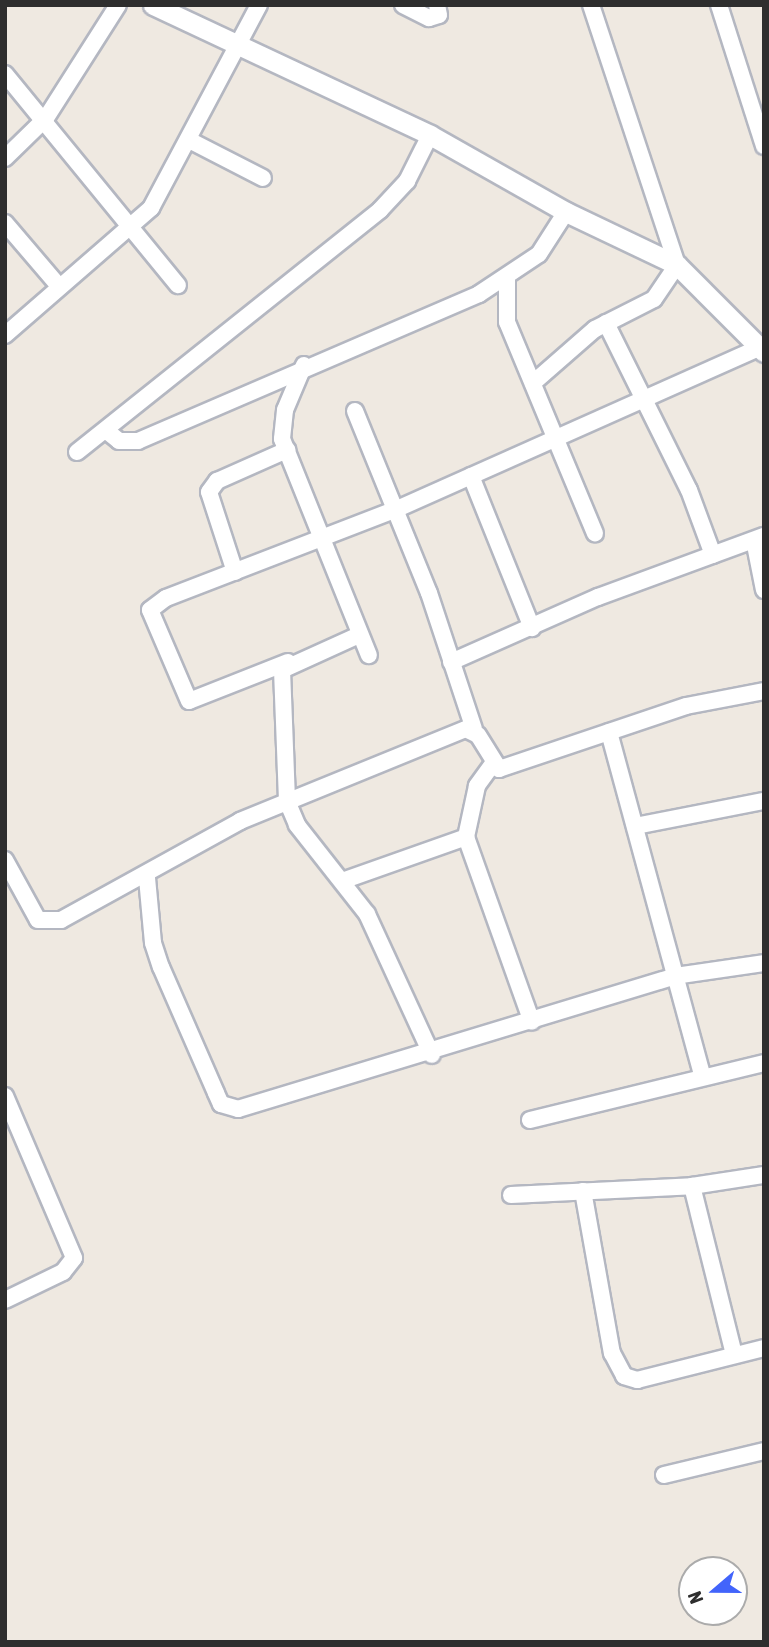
<!DOCTYPE html>
<html>
<head>
<meta charset="utf-8">
<style>
  body { margin:0 }
  #map { position:relative; width:769px; height:1647px; overflow:hidden; background:#efe9e1; font-family:"Asap Condensed",sans-serif }
  div>[style] { position:absolute }
  .roads { filter:drop-shadow(2px 0 #b4b7c1) drop-shadow(-2px 0 #b4b7c1) drop-shadow(0 2px #b4b7c1) drop-shadow(0 -2px #b4b7c1) }
  .minor>* { height:16px; margin:-8px; padding:0 8px; transform-origin:8px; border-radius:8px; background:#fff }
  .tertiary>* { height:19px; margin:-9.5px; padding:0 9.5px; transform-origin:9.5px; border-radius:9.5px; background:#fff }
  span { translate:-50% -50%; white-space:nowrap; text-align:center; line-height:1.15; -webkit-text-stroke:5px #fff; paint-order:stroke }
  .frame { position:absolute; inset:0; border:7px solid #2e2e2e; pointer-events:none }
  .north { position:absolute; left:678px; top:1556px; width:70px; height:70px; box-sizing:border-box; background:#fff; border:2px solid #ababab; border-radius:50%; rotate:250deg; font-size:19px; font-weight:700; line-height:28px; text-align:center; color:#2e2e2e }
  .north::after { content:''; display:block; margin:auto; width:24px; height:32px; background:#4264fb; clip-path:polygon(50% 0,100% 100%,50% 72%,0 100%) }
</style>
</head>
<body>
<div id="map">
  <div class="roads">
    <div class="minor">
      <i style="left:403px;top:5px;width:29px;rotate:27deg"></i>
      <i style="left:429px;top:18px;width:10px;rotate:-17deg"></i>
      <i style="left:439px;top:15px;width:10px;rotate:-101deg"></i>
      <i style="left:719px;top:5px;width:148px;rotate:72.3deg"></i>
      <i style="left:5px;top:74px;width:273px;rotate:50.7deg"></i>
      <i style="left:189px;top:140px;width:83px;rotate:27.2deg"></i>
      <i style="left:5px;top:158px;width:57px;rotate:-44.3deg"></i>
      <i style="left:46px;top:118px;width:134px;rotate:-57.5deg"></i>
      <i style="left:5px;top:223px;width:82px;rotate:49.5deg"></i>
      <i style="left:507px;top:280px;width:42px;rotate:90deg"></i>
      <i style="left:507px;top:322px;width:229px;rotate:67.4deg"></i>
      <i style="left:606px;top:323px;width:186px;rotate:63.6deg"></i>
      <i style="left:689px;top:490px;width:69px;rotate:69.7deg"></i>
      <i style="left:5px;top:335px;width:194px;rotate:-41deg"></i>
      <i style="left:151px;top:208px;width:230px;rotate:-62deg"></i>
      <i style="left:304px;top:365px;width:49px;rotate:112.9deg"></i>
      <i style="left:285px;top:410px;width:29px;rotate:96deg"></i>
      <i style="left:282px;top:439px;width:233px;rotate:68.1deg"></i>
      <i style="left:533px;top:383px;width:82px;rotate:-41.1deg"></i>
      <i style="left:595px;top:329px;width:66px;rotate:-27deg"></i>
      <i style="left:654px;top:299px;width:41px;rotate:-55.9deg"></i>
      <i style="left:677px;top:265px;width:274px;rotate:-108.3deg"></i>
      <i style="left:355px;top:411px;width:196px;rotate:67.9deg"></i>
      <i style="left:429px;top:593px;width:143px;rotate:71.7deg"></i>
      <i style="left:108px;top:432px;width:14px;rotate:39deg"></i>
      <i style="left:119px;top:441px;width:19px"></i>
      <i style="left:138px;top:441px;width:371px;rotate:-23.3deg"></i>
      <i style="left:479px;top:294px;width:72px;rotate:-33.7deg"></i>
      <i style="left:539px;top:254px;width:50px;rotate:-57.3deg"></i>
      <i style="left:77px;top:452px;width:388px;rotate:-38.6deg"></i>
      <i style="left:380px;top:210px;width:40px;rotate:-47deg"></i>
      <i style="left:407px;top:181px;width:51px;rotate:-63.4deg"></i>
      <i style="left:471px;top:476px;width:164px;rotate:68.1deg"></i>
      <i style="left:754px;top:540px;width:51px;rotate:78.7deg"></i>
      <i style="left:235px;top:572px;width:84px;rotate:-108deg"></i>
      <i style="left:209px;top:492px;width:14px;rotate:-54deg"></i>
      <i style="left:217px;top:481px;width:77px;rotate:-23.9deg"></i>
      <i style="left:359px;top:635px;width:85px;rotate:155.6deg"></i>
      <i style="left:282px;top:670px;width:131px;rotate:87.8deg"></i>
      <i style="left:287px;top:801px;width:26px;rotate:67deg"></i>
      <i style="left:297px;top:825px;width:113px;rotate:51.8deg"></i>
      <i style="left:367px;top:914px;width:155px;rotate:65.3deg"></i>
      <i style="left:288px;top:662px;width:106px;rotate:158.5deg"></i>
      <i style="left:189px;top:701px;width:99px;rotate:-113.2deg"></i>
      <i style="left:150px;top:610px;width:20px;rotate:-37deg"></i>
      <i style="left:166px;top:598px;width:248px;rotate:-21.1deg"></i>
      <i style="left:397px;top:509px;width:396px;rotate:-24deg"></i>
      <i style="left:451px;top:662px;width:161px;rotate:-23.9deg"></i>
      <i style="left:598px;top:597px;width:177px;rotate:-20.2deg"></i>
      <i style="left:609px;top:732px;width:355px;rotate:74.8deg"></i>
      <i style="left:492px;top:765px;width:26px;rotate:126deg"></i>
      <i style="left:477px;top:786px;width:52px;rotate:102.2deg"></i>
      <i style="left:466px;top:837px;width:196px;rotate:70.4deg"></i>
      <i style="left:635px;top:826px;width:131px;rotate:-11deg"></i>
      <i style="left:5px;top:860px;width:68px;rotate:61.2deg"></i>
      <i style="left:38px;top:920px;width:23px"></i>
      <i style="left:61px;top:920px;width:205px;rotate:-28.9deg"></i>
      <i style="left:240px;top:821px;width:244px;rotate:-22.2deg"></i>
      <i style="left:466px;top:729px;width:13px;rotate:27deg"></i>
      <i style="left:478px;top:735px;width:40px;rotate:58deg"></i>
      <i style="left:499px;top:769px;width:197px;rotate:-18.6deg"></i>
      <i style="left:686px;top:706px;width:79px;rotate:-10.9deg"></i>
      <i style="left:147px;top:878px;width:65px;rotate:84.7deg"></i>
      <i style="left:153px;top:943px;width:25px;rotate:72deg"></i>
      <i style="left:161px;top:967px;width:137px;rotate:66.4deg"></i>
      <i style="left:216px;top:1093px;width:12px;rotate:66deg"></i>
      <i style="left:221px;top:1104px;width:18px;rotate:16deg"></i>
      <i style="left:238px;top:1109px;width:457px;rotate:-16.9deg"></i>
      <i style="left:675px;top:976px;width:90px;rotate:-8.3deg"></i>
      <i style="left:342px;top:881px;width:132px;rotate:-19.5deg"></i>
      <i style="left:5px;top:1096px;width:176px;rotate:66.9deg"></i>
      <i style="left:74px;top:1258px;width:18px;rotate:128deg"></i>
      <i style="left:63px;top:1272px;width:64px;rotate:154.2deg"></i>
      <i style="left:530px;top:1120px;width:241px;rotate:-13.7deg"></i>
      <i style="left:692px;top:1186px;width:174px;rotate:76deg"></i>
      <i style="left:583px;top:1191px;width:165px;rotate:79.9deg"></i>
      <i style="left:612px;top:1353px;width:26px;rotate:62deg"></i>
      <i style="left:624px;top:1376px;width:14px;rotate:17deg"></i>
      <i style="left:637px;top:1380px;width:131px;rotate:-14.1deg"></i>
      <i style="left:511px;top:1195px;width:181px;rotate:-2.8deg"></i>
      <i style="left:692px;top:1186px;width:73px;rotate:-8.7deg"></i>
      <i style="left:664px;top:1475px;width:103px;rotate:-13.5deg"></i>
    </div>
    <div class="tertiary">
      <i style="left:153px;top:5px;width:306px;rotate:25.1deg"></i>
      <i style="left:430px;top:135px;width:156px;rotate:29.5deg"></i>
      <i style="left:566px;top:212px;width:123px;rotate:25.5deg"></i>
      <i style="left:677px;top:265px;width:123px;rotate:45deg"></i>
    </div>
  </div>
  <div class="frame"></div>
  <div class="north">N</div>
</div>
</body>
</html>
